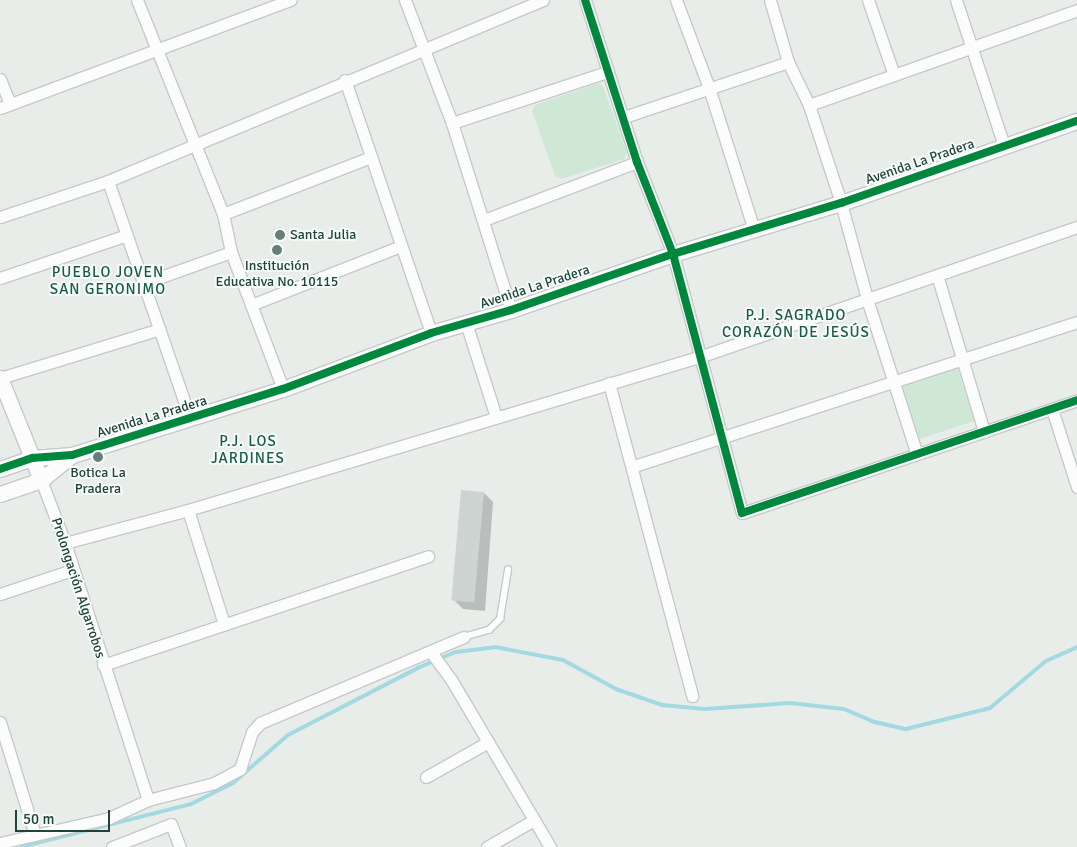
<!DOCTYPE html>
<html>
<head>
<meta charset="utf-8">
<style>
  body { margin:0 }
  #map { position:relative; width:1077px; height:847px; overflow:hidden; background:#e8edea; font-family:Signika,sans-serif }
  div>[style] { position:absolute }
  .green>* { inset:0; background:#cfe8d6; transform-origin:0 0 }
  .shadow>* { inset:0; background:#0003 }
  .stream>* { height:4px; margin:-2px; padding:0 2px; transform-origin:2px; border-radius:2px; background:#a3d9e0 }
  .building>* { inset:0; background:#cdd4d1; transform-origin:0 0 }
  .roads { filter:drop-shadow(1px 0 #c4cac7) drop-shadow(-1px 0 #c4cac7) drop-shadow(0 1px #c4cac7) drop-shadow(0 -1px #c4cac7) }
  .lane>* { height:5.5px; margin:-2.75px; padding:0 2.75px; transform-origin:2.75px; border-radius:2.75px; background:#fcfcfc }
  .street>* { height:11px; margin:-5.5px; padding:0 5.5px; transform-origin:5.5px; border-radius:5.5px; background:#fcfcfc }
  .secondary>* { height:15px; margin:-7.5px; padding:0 7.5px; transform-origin:7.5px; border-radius:7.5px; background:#fcfcfc }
  .cycleway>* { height:8px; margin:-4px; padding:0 4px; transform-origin:4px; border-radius:4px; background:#00873e }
  .dots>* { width:14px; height:14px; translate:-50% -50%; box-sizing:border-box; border:2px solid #f6fbf8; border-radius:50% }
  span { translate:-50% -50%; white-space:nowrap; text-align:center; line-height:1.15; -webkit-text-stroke:4px #f6fbf8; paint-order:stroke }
  .street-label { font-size:14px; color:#21443a }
  .poi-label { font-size:14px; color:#21443a }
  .left { translate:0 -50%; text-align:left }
  .neighbourhood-label { font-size:15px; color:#195a48; letter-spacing:1px }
  .scale { position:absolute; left:15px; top:810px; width:95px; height:22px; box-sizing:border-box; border:2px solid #21443a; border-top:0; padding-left:6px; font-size:15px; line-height:18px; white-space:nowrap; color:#21443a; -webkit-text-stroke:4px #f6fbf8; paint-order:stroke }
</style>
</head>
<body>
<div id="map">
  <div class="green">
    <i style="clip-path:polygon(599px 83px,603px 86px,627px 153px,624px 159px,562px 179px,555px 176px,532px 111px,535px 105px)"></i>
    <i style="left:956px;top:364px;width:60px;height:58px;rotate:72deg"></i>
  </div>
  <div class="shadow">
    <i style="clip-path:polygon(484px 493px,493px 502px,485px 611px,463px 609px,454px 600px)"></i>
  </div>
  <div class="stream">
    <i style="left:21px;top:847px;width:175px;rotate:-14.2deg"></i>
    <i style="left:191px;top:804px;width:47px;rotate:-26.6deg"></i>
    <i style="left:233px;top:783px;width:73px;rotate:-41.1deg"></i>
    <i style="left:288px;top:735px;width:148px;rotate:-27.3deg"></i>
    <i style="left:420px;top:667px;width:39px;rotate:-23deg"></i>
    <i style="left:456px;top:652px;width:39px;rotate:-7deg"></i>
    <i style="left:495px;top:647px;width:69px;rotate:10.8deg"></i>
    <i style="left:563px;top:660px;width:60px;rotate:28.7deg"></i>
    <i style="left:616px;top:689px;width:49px;rotate:19.2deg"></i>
    <i style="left:662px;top:705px;width:43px;rotate:5.3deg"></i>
    <i style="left:705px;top:709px;width:85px;rotate:-4deg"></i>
    <i style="left:790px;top:703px;width:54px;rotate:6.3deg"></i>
    <i style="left:844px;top:709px;width:34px;rotate:23deg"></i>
    <i style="left:875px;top:722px;width:32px;rotate:13deg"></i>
    <i style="left:906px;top:729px;width:87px;rotate:-14deg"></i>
    <i style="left:990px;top:708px;width:73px;rotate:-40deg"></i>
    <i style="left:1046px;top:661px;width:34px;rotate:-24deg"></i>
  </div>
  <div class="building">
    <i style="left:461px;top:490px;width:23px;height:111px;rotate:5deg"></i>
  </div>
  <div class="roads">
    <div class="lane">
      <i style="left:464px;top:637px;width:26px;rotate:-16deg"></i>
      <i style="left:489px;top:630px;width:16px;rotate:-45deg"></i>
      <i style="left:500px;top:619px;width:50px;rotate:-80.7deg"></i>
    </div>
    <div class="street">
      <i style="left:137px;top:0;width:231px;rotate:68.1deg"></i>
      <i style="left:223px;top:214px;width:39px;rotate:78deg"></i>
      <i style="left:231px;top:252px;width:147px;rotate:69.2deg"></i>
      <i style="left:405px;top:0;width:132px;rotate:69.1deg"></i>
      <i style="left:452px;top:123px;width:196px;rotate:72.5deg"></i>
      <i style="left:585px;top:0;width:170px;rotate:72.2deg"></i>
      <i style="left:637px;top:162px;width:99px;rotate:68.6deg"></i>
      <i style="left:673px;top:254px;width:268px;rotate:75.1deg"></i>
      <i style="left:742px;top:513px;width:354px;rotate:-18.6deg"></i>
      <i style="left:676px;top:0;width:94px;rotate:69.4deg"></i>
      <i style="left:709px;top:88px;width:149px;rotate:72.4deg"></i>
      <i style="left:770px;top:0;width:65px;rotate:73.8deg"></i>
      <i style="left:788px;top:62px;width:48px;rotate:64deg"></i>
      <i style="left:809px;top:105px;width:103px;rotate:71.9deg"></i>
      <i style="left:841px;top:203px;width:99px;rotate:74.8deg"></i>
      <i style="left:867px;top:299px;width:161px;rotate:72.2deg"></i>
      <i style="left:868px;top:0;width:79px;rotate:70.9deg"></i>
      <i style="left:956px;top:0;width:154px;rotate:71.8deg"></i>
      <i style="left:0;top:79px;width:27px;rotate:68deg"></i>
      <i style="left:345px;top:80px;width:267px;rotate:71.2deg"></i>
      <i style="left:809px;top:105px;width:284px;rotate:-19.5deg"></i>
      <i style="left:0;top:108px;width:310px;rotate:-20.4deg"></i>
      <i style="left:624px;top:117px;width:173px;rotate:-18.5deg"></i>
      <i style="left:452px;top:123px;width:163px;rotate:-18.2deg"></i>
      <i style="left:108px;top:181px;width:251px;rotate:70.9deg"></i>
      <i style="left:223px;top:214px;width:159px;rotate:-21.1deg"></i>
      <i style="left:0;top:217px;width:114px;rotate:-18.4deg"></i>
      <i style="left:108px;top:181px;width:471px;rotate:-22.6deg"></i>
      <i style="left:484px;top:220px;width:164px;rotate:-20.8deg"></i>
      <i style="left:937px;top:275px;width:164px;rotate:73.3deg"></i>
      <i style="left:0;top:278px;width:134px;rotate:-18.7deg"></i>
      <i style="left:144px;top:283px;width:92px;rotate:-19.6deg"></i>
      <i style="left:251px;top:305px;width:161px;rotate:-21.5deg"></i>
      <i style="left:466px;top:323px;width:99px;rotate:72.3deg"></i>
      <i style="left:0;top:378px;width:167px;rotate:-17deg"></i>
      <i style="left:609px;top:383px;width:324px;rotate:75.1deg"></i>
      <i style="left:1052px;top:409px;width:82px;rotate:72.2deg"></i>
      <i style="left:634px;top:466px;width:466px;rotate:-18deg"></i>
      <i style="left:41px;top:480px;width:67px;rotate:69.1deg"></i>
      <i style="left:65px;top:543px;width:270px;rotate:72.1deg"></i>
      <i style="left:188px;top:510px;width:120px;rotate:72.5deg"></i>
      <i style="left:65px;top:543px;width:127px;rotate:-15deg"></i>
      <i style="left:188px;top:510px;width:537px;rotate:-16.68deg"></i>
      <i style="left:702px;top:356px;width:397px;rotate:-19deg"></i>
      <i style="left:0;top:594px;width:76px;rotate:-18.4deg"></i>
      <i style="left:431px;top:652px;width:36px;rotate:54deg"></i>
      <i style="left:452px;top:681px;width:193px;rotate:59.4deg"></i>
      <i style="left:103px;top:665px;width:343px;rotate:-18.5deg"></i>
      <i style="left:0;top:722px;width:118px;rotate:72.8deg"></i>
      <i style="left:426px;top:777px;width:71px;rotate:-29.4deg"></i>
      <i style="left:0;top:843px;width:112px;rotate:-12.9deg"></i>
      <i style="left:109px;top:818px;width:43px;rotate:-24.8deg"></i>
      <i style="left:148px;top:800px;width:68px;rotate:-14.4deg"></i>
      <i style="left:214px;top:783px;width:30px;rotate:-28deg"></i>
      <i style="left:240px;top:769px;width:39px;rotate:-72deg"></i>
      <i style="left:252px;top:732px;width:12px;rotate:-48deg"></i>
      <i style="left:260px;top:723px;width:221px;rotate:-22.9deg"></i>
      <i style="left:112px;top:847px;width:63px;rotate:-21.3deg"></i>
      <i style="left:171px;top:824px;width:25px;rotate:69deg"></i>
      <i style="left:487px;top:847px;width:54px;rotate:-29.9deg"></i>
    </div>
    <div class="secondary">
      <i style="left:0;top:378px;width:110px;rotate:68.1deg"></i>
      <i style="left:0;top:469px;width:34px;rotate:-19deg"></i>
      <i style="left:32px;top:458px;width:40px;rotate:-4.3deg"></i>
      <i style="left:72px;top:455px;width:221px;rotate:-17.4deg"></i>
      <i style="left:283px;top:389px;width:158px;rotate:-20.7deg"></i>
      <i style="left:431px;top:333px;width:83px;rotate:-16deg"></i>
      <i style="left:511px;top:310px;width:171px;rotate:-19.1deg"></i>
      <i style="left:673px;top:254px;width:176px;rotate:-16.9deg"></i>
      <i style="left:841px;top:203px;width:250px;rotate:-19.2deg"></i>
      <i style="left:0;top:494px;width:43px;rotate:-18.9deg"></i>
      <i style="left:41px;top:480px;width:40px;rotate:-39deg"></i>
    </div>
  </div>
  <div class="cycleway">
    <i style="left:585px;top:0;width:170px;rotate:72.2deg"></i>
    <i style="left:637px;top:162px;width:99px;rotate:68.6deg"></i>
    <i style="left:673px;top:254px;width:268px;rotate:75.1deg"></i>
    <i style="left:742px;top:513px;width:354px;rotate:-18.6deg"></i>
    <i style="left:0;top:469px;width:34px;rotate:-19deg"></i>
    <i style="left:32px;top:458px;width:40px;rotate:-4.3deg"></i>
    <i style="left:72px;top:455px;width:221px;rotate:-17.4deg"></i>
    <i style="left:283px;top:389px;width:158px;rotate:-20.7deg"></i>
    <i style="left:431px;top:333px;width:83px;rotate:-16deg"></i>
    <i style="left:511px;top:310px;width:171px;rotate:-19.1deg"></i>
    <i style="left:673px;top:254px;width:176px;rotate:-16.9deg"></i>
    <i style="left:841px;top:203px;width:250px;rotate:-19.2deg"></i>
  </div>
  <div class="dots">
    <i style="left:280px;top:235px;background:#677f78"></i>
    <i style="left:277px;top:250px;background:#677f78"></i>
    <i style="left:98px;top:457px;background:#677f78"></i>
  </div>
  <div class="street-label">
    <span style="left:920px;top:162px;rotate:-19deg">Avenida La Pradera</span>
    <span style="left:535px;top:287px;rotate:-18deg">Avenida La Pradera</span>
    <span style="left:152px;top:417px;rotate:-17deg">Avenida La Pradera</span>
    <span style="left:78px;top:588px;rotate:72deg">Prolongación Algarrobos</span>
  </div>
  <div class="poi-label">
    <span class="left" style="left:290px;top:235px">Santa Julia</span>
    <span style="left:277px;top:274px">Institución<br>Educativa No. 10115</span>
    <span style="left:98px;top:481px">Botica La<br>Pradera</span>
  </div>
  <div class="neighbourhood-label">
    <span style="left:108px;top:281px">PUEBLO JOVEN<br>SAN GERONIMO</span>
    <span style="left:796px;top:324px">P.J. SAGRADO<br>CORAZÓN DE JESÚS</span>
    <span style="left:248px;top:450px">P.J. LOS<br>JARDINES</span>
  </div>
  <div class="scale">50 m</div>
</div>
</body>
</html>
